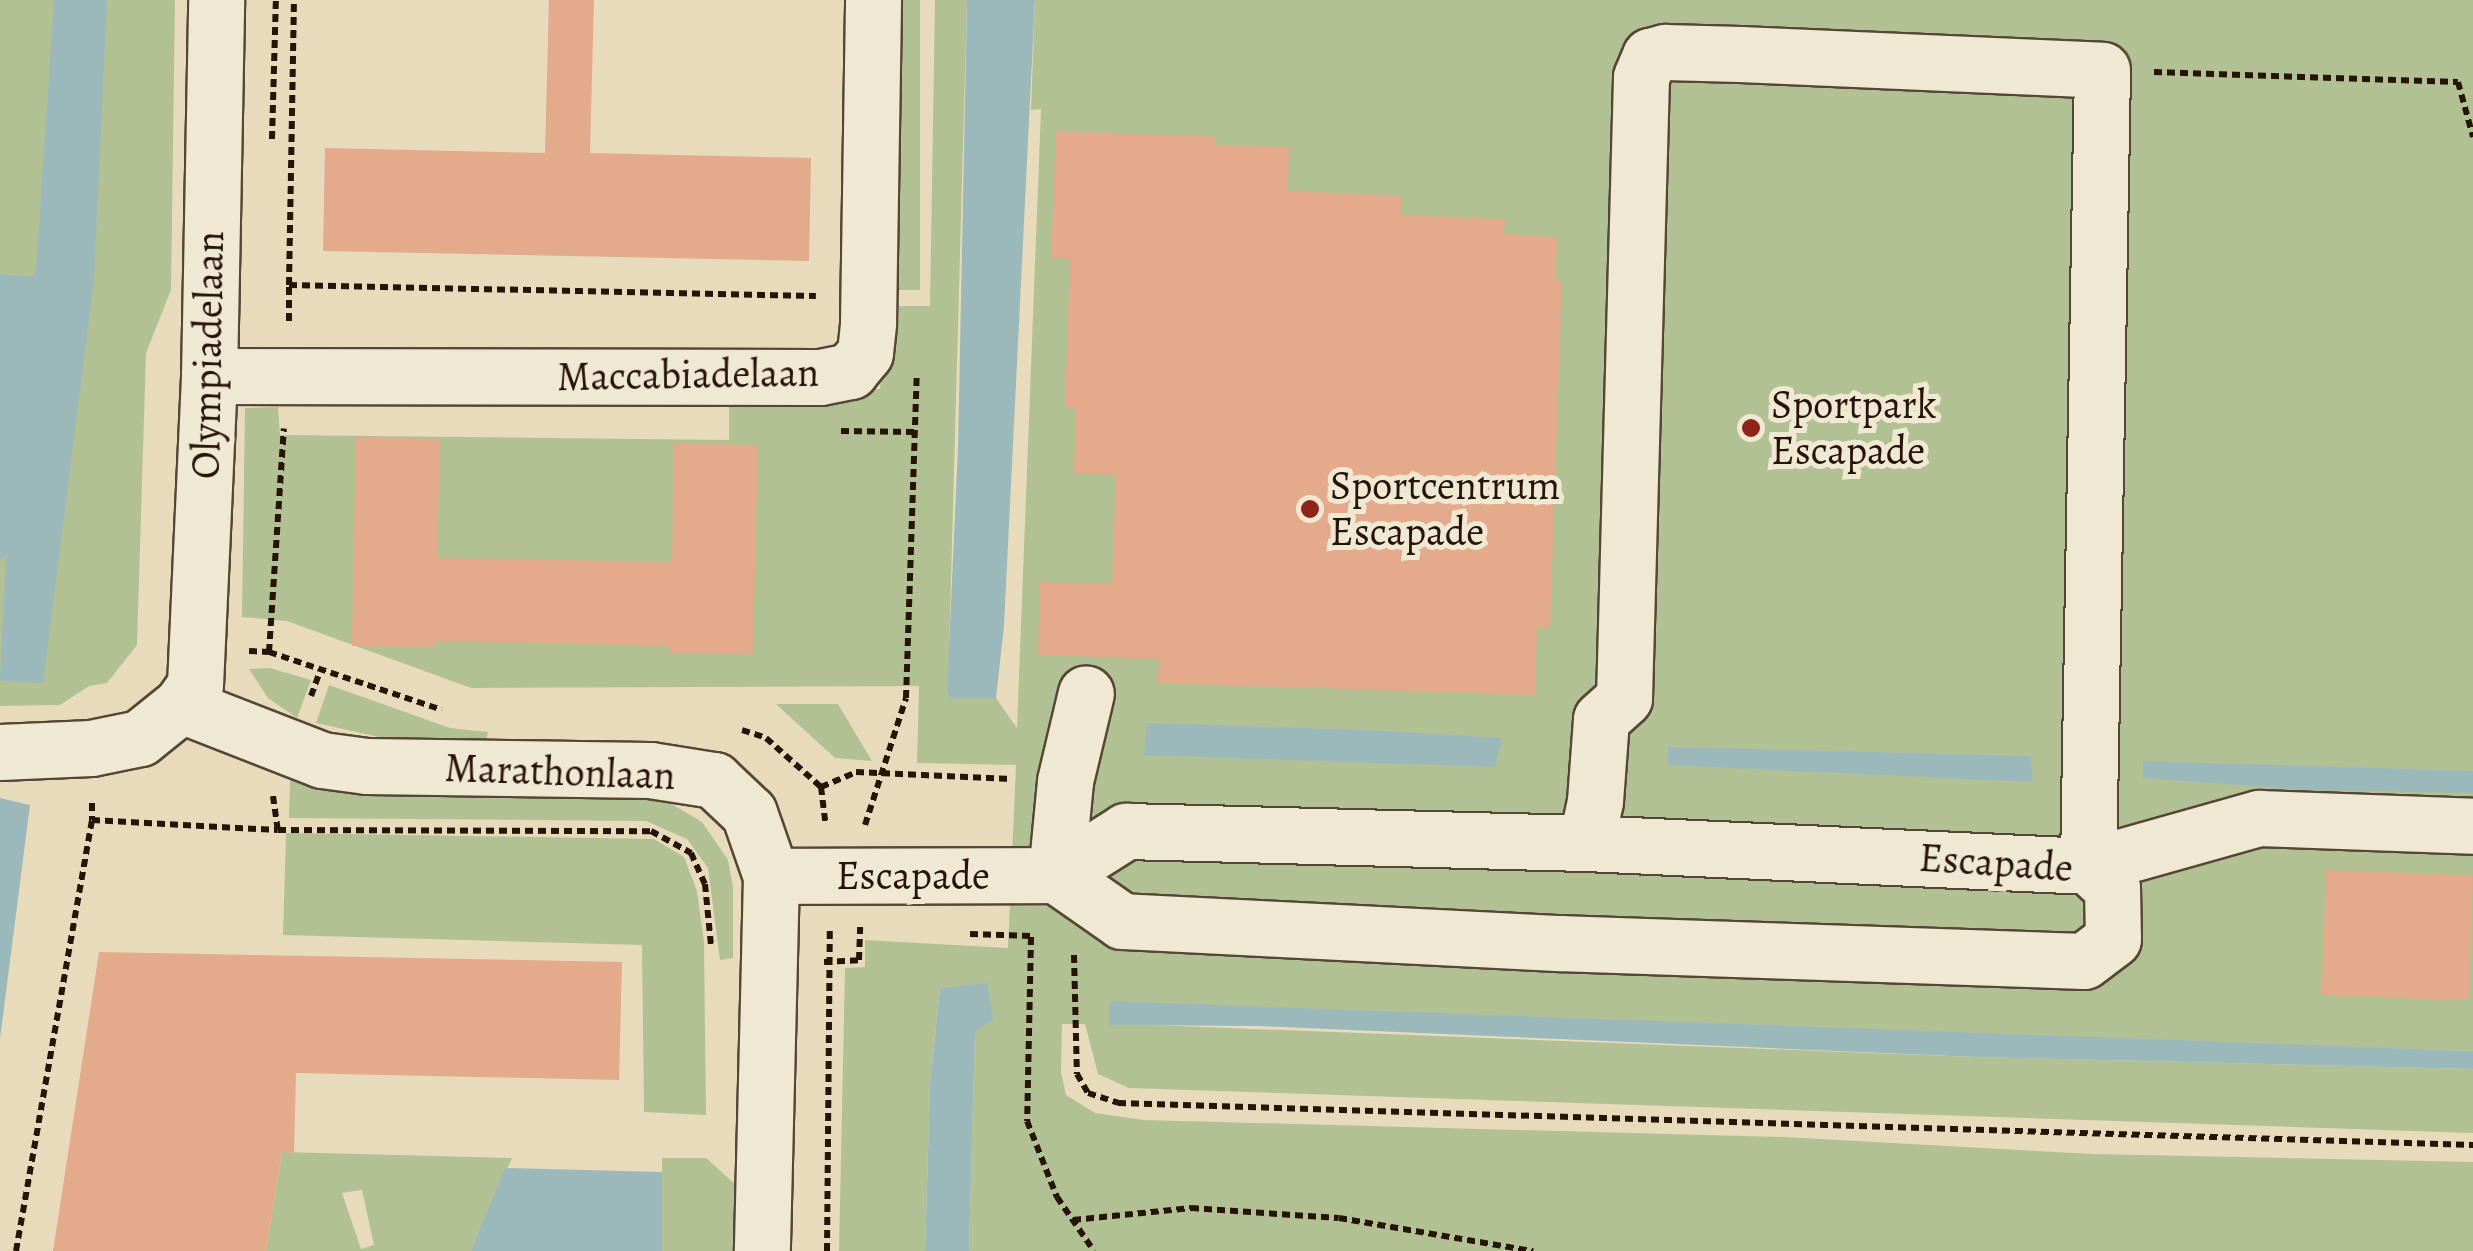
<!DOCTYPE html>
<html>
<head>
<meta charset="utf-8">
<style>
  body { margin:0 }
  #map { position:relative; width:2473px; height:1251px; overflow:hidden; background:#e7dbbb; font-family:Alegreya,serif }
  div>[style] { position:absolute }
  .green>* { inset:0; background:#b2c193; transform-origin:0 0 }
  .water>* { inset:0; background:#9bb9ba }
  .building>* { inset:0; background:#e3aa8c; transform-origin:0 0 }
  .path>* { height:6px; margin-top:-3px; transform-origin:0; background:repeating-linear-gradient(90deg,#261408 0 8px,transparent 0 13px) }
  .roads { filter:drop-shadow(2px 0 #564635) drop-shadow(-2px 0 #564635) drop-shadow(0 2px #564635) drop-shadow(0 -2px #564635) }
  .minor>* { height:55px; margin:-27.5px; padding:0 27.5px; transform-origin:27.5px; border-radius:27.5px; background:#efe8d3 }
  .dots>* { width:28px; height:28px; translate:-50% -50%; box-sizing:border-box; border:5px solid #efe8d3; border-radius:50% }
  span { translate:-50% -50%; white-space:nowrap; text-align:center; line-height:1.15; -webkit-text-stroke:10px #efe8d3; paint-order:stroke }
  .street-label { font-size:40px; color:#261408 }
  .poi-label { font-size:40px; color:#261408 }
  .left { translate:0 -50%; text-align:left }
</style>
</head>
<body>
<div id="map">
  <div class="green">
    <i style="clip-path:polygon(0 0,175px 0,171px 290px,146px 353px,137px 645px,107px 683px,89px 686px,60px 705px,0 706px)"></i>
    <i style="left:885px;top:0;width:35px;height:290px"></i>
    <i style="clip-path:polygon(935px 0,967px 0,948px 690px,996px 698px,1017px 728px,1041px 109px,1031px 110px,1035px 0,2473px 0,2473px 1051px,1252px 1015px,1127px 1024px,1976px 1057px,2473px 1069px,2473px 1133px,1129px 1088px,1098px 1074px,1085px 1024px,1062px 1024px,1061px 1072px,1066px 1095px,1095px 1113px,1143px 1120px,1784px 1137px,2092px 1154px,2473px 1162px,2473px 1251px,969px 1251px,975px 1032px,940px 988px,930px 1084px,925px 1251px,839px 1251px,845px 968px,865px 967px,865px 940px,1008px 948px,1016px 765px,917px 763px,919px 686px,471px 688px,287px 621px,242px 617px,245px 408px,278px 407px,280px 435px,729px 440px,729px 386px,880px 389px,885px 306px,930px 306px)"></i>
    <i style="clip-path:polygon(270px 668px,311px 680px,297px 718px,268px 698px,249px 669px)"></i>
    <i style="clip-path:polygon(329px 685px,450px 728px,488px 732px,486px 741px,379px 737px,316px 723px)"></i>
    <i style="clip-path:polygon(776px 704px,838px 704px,872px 761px,835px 758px)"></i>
    <i style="clip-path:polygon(290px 780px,411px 792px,653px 793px,702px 822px,728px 860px,733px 887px,733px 958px,720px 960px,708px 868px,687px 839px,646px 821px,289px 818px)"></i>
    <i style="clip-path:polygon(286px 833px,654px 839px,684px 857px,697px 891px,704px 942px,706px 1115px,644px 1112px,642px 945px,283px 935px)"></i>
    <i style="clip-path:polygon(evenodd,282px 1152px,512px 1158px,471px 1251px,266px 1251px,282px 1152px,362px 1190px,374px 1245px,361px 1249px,342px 1193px,362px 1190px)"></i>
    <i style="clip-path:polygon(662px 1158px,706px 1158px,736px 1185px,735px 1251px,662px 1251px)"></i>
  </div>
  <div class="water">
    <i style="clip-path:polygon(54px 0,107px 0,94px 280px,43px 683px,0 681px,6px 556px,0 559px,0 274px,33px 277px,36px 269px)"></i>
    <i style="clip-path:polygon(967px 0,1035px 0,1004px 626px,996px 698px,949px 698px,947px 690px,958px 448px)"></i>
    <i style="clip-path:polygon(1147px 723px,1366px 730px,1502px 738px,1495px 767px,1144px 755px)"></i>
    <i style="clip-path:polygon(1668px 747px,2031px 756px,2033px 782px,1667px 765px)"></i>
    <i style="clip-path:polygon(2143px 761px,2473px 771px,2473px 793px,2306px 790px,2143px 778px)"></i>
    <i style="clip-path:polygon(0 798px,30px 805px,0 1039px)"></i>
    <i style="clip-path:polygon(987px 983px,993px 1019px,975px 1032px,969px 1251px,925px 1251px,930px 1084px,940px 988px)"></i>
    <i style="clip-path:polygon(1109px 1001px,2473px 1051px,2473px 1069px,1976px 1057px,1258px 1026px,1109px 1025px)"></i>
    <i style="clip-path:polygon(505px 1168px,662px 1172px,662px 1251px,471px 1251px)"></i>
  </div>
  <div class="building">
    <i style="clip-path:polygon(549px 0,594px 0,590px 153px,811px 158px,809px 261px,323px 251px,325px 148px,545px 153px)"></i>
    <i style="clip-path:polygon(1056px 131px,1216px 137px,1216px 145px,1289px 147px,1288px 191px,1402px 196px,1401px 215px,1505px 219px,1504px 234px,1557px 237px,1556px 281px,1562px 281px,1550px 628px,1537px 627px,1535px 695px,1158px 683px,1159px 659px,1038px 655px,1040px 582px,1112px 584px,1116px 475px,1074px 473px,1076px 408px,1065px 408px,1070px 259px,1051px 258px)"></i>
    <i style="clip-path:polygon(356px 437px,440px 439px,437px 558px,672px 562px,674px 443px,758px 445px,753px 654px,670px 653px,670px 646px,436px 641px,436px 647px,352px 646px)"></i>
    <i style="left:2326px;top:870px;width:147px;height:125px;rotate:2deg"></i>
    <i style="clip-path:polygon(99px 952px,622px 962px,619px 1080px,296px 1073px,294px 1153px,282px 1152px,266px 1251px,53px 1251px)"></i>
  </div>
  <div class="path">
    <i style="left:2154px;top:72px;width:304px;rotate:1.9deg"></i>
    <i style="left:2458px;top:82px;width:57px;rotate:74.7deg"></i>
    <i style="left:272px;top:139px;width:139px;rotate:-88.4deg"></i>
    <i style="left:289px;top:285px;width:285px;rotate:-89deg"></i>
    <i style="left:289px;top:321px;width:36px;rotate:-90deg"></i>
    <i style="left:289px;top:285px;width:527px;rotate:1.2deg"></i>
    <i style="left:841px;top:431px;width:74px;rotate:0.8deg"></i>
    <i style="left:249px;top:651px;width:20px;rotate:3deg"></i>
    <i style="left:269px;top:652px;width:182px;rotate:18.5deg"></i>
    <i style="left:269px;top:652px;width:224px;rotate:-86.2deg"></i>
    <i style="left:311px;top:696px;width:27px;rotate:-70deg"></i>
    <i style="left:742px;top:730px;width:25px;rotate:18deg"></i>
    <i style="left:766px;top:738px;width:74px;rotate:41.7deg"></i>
    <i style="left:821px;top:787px;width:38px;rotate:83deg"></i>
    <i style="left:821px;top:787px;width:38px;rotate:-23deg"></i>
    <i style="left:856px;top:772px;width:155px;rotate:2.6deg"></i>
    <i style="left:273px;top:796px;width:34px;rotate:82deg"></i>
    <i style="left:92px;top:803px;width:17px;rotate:90deg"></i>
    <i style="left:92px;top:820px;width:186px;rotate:3.1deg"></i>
    <i style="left:278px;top:830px;width:373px;rotate:0.2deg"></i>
    <i style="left:651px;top:831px;width:46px;rotate:28.8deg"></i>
    <i style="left:691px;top:853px;width:34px;rotate:66deg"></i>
    <i style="left:705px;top:884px;width:61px;rotate:84.4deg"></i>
    <i style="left:865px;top:825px;width:133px;rotate:-72.1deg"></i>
    <i style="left:906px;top:698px;width:324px;rotate:-88.1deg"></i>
    <i style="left:970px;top:934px;width:61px;rotate:1.9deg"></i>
    <i style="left:1031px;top:937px;width:184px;rotate:91.2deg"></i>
    <i style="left:1027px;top:1121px;width:82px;rotate:68.5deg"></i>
    <i style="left:1057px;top:1197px;width:65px;rotate:55.6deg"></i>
    <i style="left:1074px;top:955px;width:119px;rotate:88.6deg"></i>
    <i style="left:1077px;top:1074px;width:22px;rotate:60deg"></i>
    <i style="left:1088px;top:1093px;width:32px;rotate:18deg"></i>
    <i style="left:1118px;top:1103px;width:1356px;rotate:1.78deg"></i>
    <i style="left:824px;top:962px;width:35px;rotate:-3deg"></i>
    <i style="left:859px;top:960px;width:33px;rotate:-88deg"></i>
    <i style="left:1073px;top:1220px;width:119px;rotate:-5.8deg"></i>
    <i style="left:1191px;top:1208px;width:148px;rotate:3.9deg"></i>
    <i style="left:1339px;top:1218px;width:197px;rotate:9.7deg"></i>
    <i style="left:16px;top:1251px;width:438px;rotate:-80deg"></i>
    <i style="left:827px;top:1251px;width:324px;rotate:-89.5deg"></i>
  </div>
  <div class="roads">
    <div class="minor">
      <i style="left:209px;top:376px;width:611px;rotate:0.09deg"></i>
      <i style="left:820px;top:377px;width:31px;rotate:-11deg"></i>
      <i style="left:850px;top:371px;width:23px;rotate:-50deg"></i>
      <i style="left:865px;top:353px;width:31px;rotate:-84deg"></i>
      <i style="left:868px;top:322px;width:322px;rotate:-89.1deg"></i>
      <i style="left:181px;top:705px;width:151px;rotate:21.3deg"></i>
      <i style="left:322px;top:760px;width:45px;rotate:7.6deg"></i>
      <i style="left:367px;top:766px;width:283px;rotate:0.8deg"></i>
      <i style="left:650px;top:770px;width:65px;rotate:8.9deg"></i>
      <i style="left:714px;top:780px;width:48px;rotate:43.3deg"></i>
      <i style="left:749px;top:813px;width:67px;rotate:70.8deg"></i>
      <i style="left:771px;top:876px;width:375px;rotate:91.4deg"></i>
      <i style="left:0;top:752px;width:91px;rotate:-2.5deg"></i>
      <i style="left:91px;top:748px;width:50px;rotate:-11.5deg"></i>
      <i style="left:140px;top:738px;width:53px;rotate:-38.8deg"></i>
      <i style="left:181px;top:705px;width:24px;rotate:-55deg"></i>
      <i style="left:195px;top:685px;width:309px;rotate:-87.4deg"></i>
      <i style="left:209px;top:376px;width:376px;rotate:-88.9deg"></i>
      <i style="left:1586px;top:843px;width:43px;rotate:-77.9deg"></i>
      <i style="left:1595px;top:801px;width:82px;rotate:-85.8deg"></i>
      <i style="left:1601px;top:719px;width:31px;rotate:-42deg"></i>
      <i style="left:1624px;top:698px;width:621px;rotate:-88.43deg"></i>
      <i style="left:1641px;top:77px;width:23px;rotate:-67deg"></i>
      <i style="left:1650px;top:56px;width:16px;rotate:-15deg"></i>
      <i style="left:1665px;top:52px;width:75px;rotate:1.5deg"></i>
      <i style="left:1740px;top:54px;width:362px;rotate:2.5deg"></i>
      <i style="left:2102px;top:70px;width:796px;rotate:91.01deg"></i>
      <i style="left:1056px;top:875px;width:80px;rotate:34.9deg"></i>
      <i style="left:1122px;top:921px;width:437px;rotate:2.9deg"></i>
      <i style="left:1558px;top:943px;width:526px;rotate:1.96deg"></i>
      <i style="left:2084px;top:961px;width:36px;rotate:-37deg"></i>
      <i style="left:2113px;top:939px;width:51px;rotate:-91.1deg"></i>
      <i style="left:2112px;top:888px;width:33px;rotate:-137deg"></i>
      <i style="left:1056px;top:875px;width:94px;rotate:-84.5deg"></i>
      <i style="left:1065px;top:781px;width:90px;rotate:-76.6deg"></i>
      <i style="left:771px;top:876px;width:285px;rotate:-0.2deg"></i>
      <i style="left:1056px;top:875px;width:83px;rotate:-32.2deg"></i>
      <i style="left:1126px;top:831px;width:460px;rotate:1.5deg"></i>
      <i style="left:1586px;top:843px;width:503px;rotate:2.62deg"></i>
      <i style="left:2088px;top:866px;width:178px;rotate:-15.7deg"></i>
      <i style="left:2259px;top:818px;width:214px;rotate:2.1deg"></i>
    </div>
  </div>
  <div class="dots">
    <i style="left:1751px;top:428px;background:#8f2418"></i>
    <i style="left:1310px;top:509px;background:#8f2418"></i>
  </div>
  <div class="street-label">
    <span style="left:208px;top:355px;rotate:-89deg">Olympiadelaan</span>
    <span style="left:688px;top:375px;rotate:-1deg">Maccabiadelaan</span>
    <span style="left:560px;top:772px;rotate:2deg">Marathonlaan</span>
    <span style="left:1996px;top:863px;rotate:4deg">Escapade</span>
    <span style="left:913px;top:876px">Escapade</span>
  </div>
  <div class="poi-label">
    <span class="left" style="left:1771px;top:428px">Sportpark<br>Escapade</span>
    <span class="left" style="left:1330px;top:509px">Sportcentrum<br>Escapade</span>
  </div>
</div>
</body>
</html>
